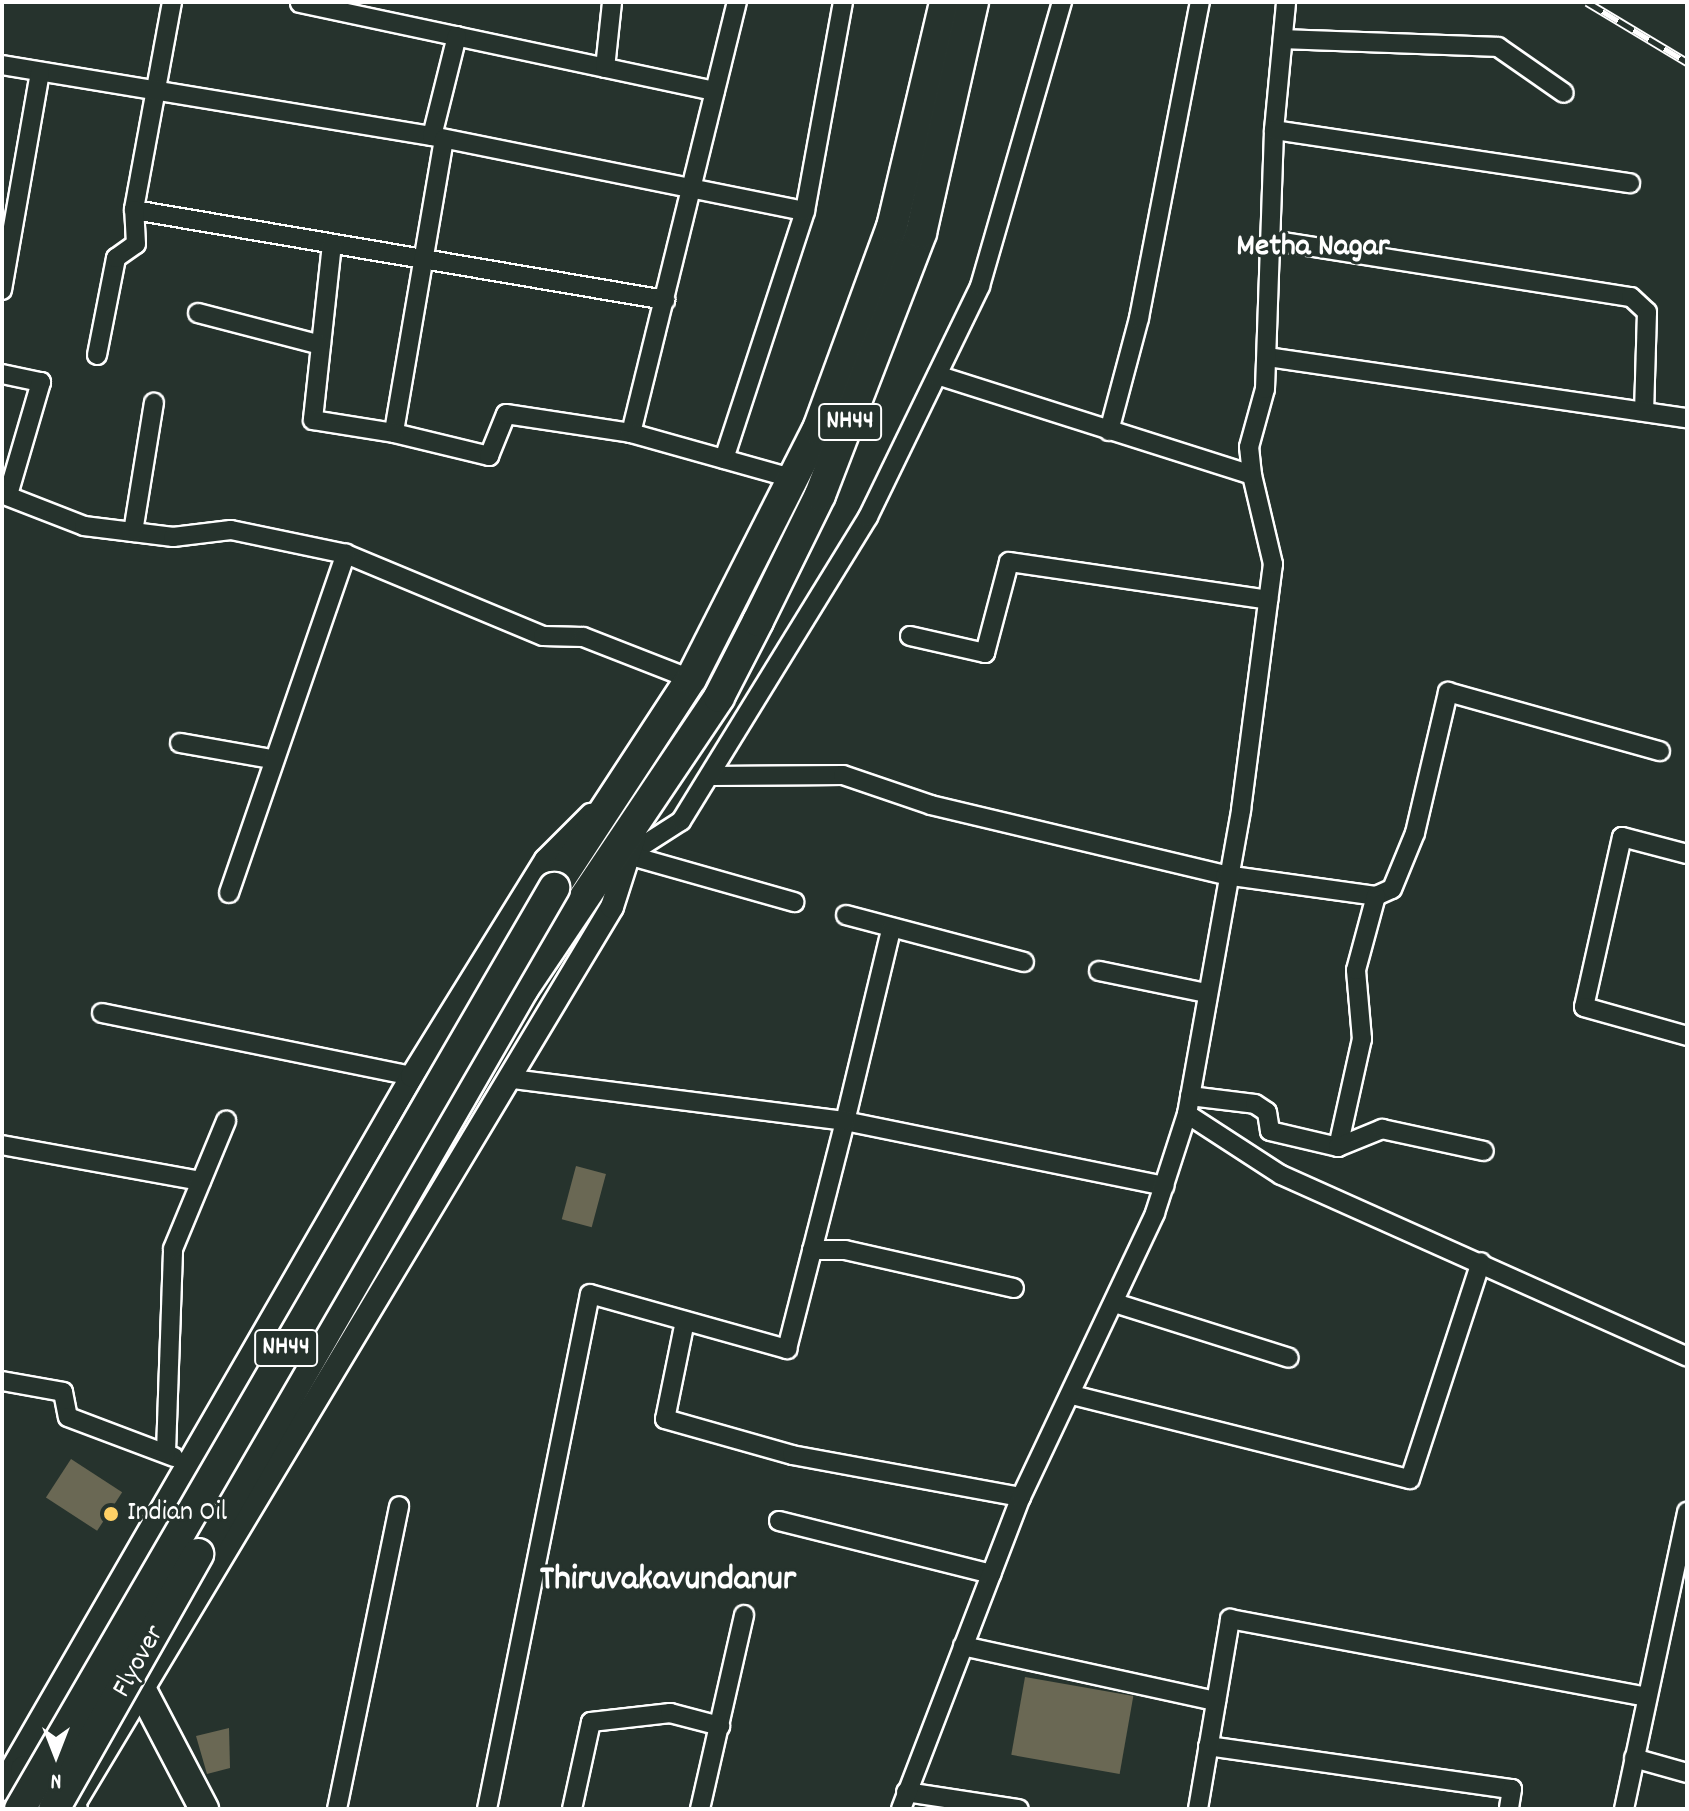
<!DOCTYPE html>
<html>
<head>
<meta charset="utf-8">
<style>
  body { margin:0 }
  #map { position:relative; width:1689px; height:1811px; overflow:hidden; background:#26332d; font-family:Dekko,sans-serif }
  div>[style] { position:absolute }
  .building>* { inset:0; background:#6a6854; transform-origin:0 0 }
  .roads { filter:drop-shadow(2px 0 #fff) drop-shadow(-2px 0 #fff) drop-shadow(0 2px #fff) drop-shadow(0 -2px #fff) }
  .minor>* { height:18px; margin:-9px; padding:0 9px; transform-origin:9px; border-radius:9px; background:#26332d }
  .tertiary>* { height:22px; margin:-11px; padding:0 11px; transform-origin:11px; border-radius:11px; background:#26332d }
  .primary>* { height:28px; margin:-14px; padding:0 14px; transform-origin:14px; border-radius:14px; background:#26332d }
  .trunk>* { height:30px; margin:-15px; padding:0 15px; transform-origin:15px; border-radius:15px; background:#26332d }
  .rail>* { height:9px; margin-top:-4.5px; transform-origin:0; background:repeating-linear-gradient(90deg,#26332d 0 18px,#fff 0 36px); box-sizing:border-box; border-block:2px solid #fff }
  .bridges { filter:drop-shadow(2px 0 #fff) drop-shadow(-2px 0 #fff) drop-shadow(0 2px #fff) drop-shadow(0 -2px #fff) }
  .trunk-bridge>* { height:30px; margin:-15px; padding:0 15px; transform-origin:15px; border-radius:15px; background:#26332d }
  .dots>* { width:22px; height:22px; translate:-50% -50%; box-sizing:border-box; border:4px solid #26332d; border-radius:50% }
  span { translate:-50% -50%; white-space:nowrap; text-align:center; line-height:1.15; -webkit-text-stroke:6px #26332d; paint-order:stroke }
  .shield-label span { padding:2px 6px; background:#26332d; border:2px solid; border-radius:6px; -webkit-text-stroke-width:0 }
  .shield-label { font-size:26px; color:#fff; font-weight:700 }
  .poi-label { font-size:28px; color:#fff }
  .left { translate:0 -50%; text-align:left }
  .street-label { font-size:28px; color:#fff }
  .quarter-label { font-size:32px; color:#fff; font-weight:700 }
  .district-label { font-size:36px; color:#fff; font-weight:700 }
  .frame { position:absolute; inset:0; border:4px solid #fff; pointer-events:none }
  .north { position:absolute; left:16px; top:1715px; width:80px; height:80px; -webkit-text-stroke:6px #26332d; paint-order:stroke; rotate:180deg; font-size:22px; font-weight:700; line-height:32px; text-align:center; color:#fff }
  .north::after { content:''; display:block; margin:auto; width:28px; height:36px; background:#fff; clip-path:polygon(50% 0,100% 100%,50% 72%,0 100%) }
</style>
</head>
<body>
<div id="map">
  <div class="building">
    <i style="left:576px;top:1166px;width:31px;height:55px;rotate:15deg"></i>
    <i style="left:71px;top:1459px;width:61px;height:46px;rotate:33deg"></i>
    <i style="left:1025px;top:1677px;width:110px;height:79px;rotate:10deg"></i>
    <i style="clip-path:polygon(229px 1728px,230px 1768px,207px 1774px,196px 1736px)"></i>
  </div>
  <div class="roads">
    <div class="minor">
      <i style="left:172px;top:2px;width:211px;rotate:100.4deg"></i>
      <i style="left:134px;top:210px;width:539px;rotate:9.62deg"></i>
      <i style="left:300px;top:3px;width:424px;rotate:12deg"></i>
      <i style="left:1283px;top:39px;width:215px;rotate:2.1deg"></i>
      <i style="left:1498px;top:47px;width:80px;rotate:34.9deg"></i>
      <i style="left:2px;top:65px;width:436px;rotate:9.4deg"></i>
      <i style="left:432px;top:136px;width:380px;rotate:11.4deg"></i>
      <i style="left:605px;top:68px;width:66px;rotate:-83.9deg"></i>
      <i style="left:1274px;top:130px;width:129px;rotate:-84.6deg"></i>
      <i style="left:432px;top:136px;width:103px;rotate:-76deg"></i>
      <i style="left:444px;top:139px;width:298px;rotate:99.7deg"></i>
      <i style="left:394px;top:433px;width:98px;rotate:13.6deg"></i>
      <i style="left:489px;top:456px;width:45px;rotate:-68deg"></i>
      <i style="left:506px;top:414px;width:126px;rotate:8.6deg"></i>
      <i style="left:631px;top:433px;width:444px;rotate:-76.2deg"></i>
      <i style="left:1270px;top:240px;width:365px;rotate:9deg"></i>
      <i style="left:1631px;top:297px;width:22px;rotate:43deg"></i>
      <i style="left:1647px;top:312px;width:99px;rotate:91.7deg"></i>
      <i style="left:332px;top:244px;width:177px;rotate:96.2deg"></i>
      <i style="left:313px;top:420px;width:82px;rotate:9.1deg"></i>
      <i style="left:2px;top:290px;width:221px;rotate:-80.1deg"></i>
      <i style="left:198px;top:313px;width:127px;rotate:14.6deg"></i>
      <i style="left:97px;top:355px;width:99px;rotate:-78.9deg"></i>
      <i style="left:116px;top:258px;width:24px;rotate:-35deg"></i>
      <i style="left:136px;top:244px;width:34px;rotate:-93deg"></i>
      <i style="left:1267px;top:357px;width:424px;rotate:8.3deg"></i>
      <i style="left:2px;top:374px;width:40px;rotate:12deg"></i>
      <i style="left:41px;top:382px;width:118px;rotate:106.3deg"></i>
      <i style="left:1109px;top:431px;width:117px;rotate:-75.1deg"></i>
      <i style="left:1139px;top:318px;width:322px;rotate:-79.1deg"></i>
      <i style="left:631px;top:433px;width:170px;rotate:15.7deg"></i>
      <i style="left:724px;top:459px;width:261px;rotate:-71.9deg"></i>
      <i style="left:805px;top:211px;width:212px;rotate:-79.7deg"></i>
      <i style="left:1252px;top:475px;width:28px;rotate:-96deg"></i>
      <i style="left:1249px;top:447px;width:60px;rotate:-74.6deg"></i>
      <i style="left:1265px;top:389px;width:259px;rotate:-88deg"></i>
      <i style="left:1274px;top:130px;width:360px;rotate:8.5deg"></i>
      <i style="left:2px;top:494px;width:88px;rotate:21.3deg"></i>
      <i style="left:84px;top:526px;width:90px;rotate:7deg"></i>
      <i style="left:173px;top:537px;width:58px;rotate:-6.9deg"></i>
      <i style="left:231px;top:530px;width:117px;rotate:11.8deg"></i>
      <i style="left:346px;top:554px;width:213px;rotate:22.6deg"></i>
      <i style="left:543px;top:636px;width:40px;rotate:1.4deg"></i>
      <i style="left:583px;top:637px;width:116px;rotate:21.3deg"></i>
      <i style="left:133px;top:532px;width:131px;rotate:-80.8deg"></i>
      <i style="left:910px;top:636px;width:77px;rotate:12.8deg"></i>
      <i style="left:985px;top:653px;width:94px;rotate:-75.2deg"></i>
      <i style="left:1009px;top:562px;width:262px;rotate:8.3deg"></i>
      <i style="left:180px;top:743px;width:93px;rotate:9.9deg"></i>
      <i style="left:712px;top:776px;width:131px;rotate:-0.4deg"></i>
      <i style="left:843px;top:775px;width:93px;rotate:18.8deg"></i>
      <i style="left:931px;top:805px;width:302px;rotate:13.4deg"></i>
      <i style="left:1225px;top:875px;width:152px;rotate:7.9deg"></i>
      <i style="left:1376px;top:896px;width:17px;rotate:-24deg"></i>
      <i style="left:1392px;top:889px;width:61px;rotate:-67.7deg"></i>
      <i style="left:1415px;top:833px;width:145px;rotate:-76.8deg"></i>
      <i style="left:1448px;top:692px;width:220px;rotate:15.6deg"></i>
      <i style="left:1687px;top:854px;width:67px;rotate:-165.3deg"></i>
      <i style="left:1622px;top:837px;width:174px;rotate:102.6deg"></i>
      <i style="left:1584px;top:1007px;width:107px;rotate:15.7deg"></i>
      <i style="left:628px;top:855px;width:63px;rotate:-32.7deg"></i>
      <i style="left:681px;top:821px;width:357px;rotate:-58.4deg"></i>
      <i style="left:868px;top:517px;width:257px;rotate:-64.1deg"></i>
      <i style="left:980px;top:286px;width:296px;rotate:-73.9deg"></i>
      <i style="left:628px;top:855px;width:173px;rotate:15.8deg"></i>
      <i style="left:229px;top:893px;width:359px;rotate:-71deg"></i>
      <i style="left:846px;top:915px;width:184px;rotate:14.8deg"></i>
      <i style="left:891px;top:930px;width:196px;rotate:103.5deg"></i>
      <i style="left:845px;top:1121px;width:326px;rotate:11.5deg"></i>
      <i style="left:1099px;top:971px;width:109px;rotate:11.6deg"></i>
      <i style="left:102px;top:1013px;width:316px;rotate:11.5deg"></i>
      <i style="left:1190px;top:1096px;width:65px;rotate:7deg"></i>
      <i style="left:1255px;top:1104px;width:14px;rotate:34deg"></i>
      <i style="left:1267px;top:1112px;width:19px;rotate:81deg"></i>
      <i style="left:1270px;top:1131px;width:70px;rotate:13.2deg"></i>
      <i style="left:1338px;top:1147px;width:111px;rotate:-77.5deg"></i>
      <i style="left:1362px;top:1039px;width:69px;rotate:-95deg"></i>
      <i style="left:1356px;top:970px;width:77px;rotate:-74.9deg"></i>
      <i style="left:1187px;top:1114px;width:112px;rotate:33deg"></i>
      <i style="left:1281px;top:1175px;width:445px;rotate:24.1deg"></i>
      <i style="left:2px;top:1145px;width:202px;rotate:10.3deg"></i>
      <i style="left:1338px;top:1147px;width:48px;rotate:-22.2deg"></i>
      <i style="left:1382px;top:1129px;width:104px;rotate:12.2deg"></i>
      <i style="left:812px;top:1250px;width:33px"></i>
      <i style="left:845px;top:1250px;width:173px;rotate:12.7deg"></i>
      <i style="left:1115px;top:1303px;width:182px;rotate:17.5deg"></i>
      <i style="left:685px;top:1321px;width:100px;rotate:101.5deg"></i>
      <i style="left:665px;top:1419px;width:132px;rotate:15.8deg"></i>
      <i style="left:792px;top:1455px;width:233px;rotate:10.4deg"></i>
      <i style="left:2px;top:1381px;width:62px;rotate:10.2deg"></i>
      <i style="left:63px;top:1392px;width:25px;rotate:79deg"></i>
      <i style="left:68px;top:1417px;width:113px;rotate:20.7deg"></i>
      <i style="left:1072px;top:1395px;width:348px;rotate:14deg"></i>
      <i style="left:1410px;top:1479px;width:228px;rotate:-71.9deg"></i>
      <i style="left:166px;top:1452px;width:203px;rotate:-88deg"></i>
      <i style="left:173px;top:1249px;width:139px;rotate:-67.5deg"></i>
      <i style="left:779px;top:1521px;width:219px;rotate:14deg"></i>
      <i style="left:963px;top:1646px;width:259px;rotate:12.3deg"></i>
      <i style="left:1208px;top:1746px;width:307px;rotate:8.1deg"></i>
      <i style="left:1512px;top:1789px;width:20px;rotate:99deg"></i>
      <i style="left:1634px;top:1758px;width:55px;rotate:15.8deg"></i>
      <i style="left:906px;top:1792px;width:114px;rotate:8.6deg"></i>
      <i style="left:337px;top:1809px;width:309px;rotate:-78.4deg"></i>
      <i style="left:487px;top:1809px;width:525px;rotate:-78.69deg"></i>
      <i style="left:590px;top:1294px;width:205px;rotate:15.6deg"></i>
      <i style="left:787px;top:1349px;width:235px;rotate:-75.7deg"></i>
      <i style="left:845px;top:1121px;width:337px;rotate:-172.8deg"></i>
      <i style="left:572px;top:1809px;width:89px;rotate:-77.7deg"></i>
      <i style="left:591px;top:1722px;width:80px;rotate:-6.5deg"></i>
      <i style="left:670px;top:1713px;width:52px;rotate:14.6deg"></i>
      <i style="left:700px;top:1809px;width:199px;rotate:-77.2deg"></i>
      <i style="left:901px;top:1809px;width:334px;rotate:-69deg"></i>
      <i style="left:1021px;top:1497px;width:314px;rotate:-64.7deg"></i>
      <i style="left:1155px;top:1213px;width:104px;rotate:-72.1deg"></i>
      <i style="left:1187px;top:1114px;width:309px;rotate:-79.9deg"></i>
      <i style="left:1241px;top:810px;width:248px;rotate:-82.6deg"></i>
      <i style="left:1273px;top:564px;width:91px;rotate:-103.3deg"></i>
      <i style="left:1252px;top:475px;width:330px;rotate:-162.4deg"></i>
      <i style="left:1198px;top:1809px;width:193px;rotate:-80.4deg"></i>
      <i style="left:1230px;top:1619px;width:423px;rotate:10.6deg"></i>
      <i style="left:1624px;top:1809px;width:304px;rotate:-78deg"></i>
    </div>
    <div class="tertiary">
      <i style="left:5px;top:1781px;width:814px;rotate:-60deg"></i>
      <i style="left:412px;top:1076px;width:254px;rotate:-58.2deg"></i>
      <i style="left:546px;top:860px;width:64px;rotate:-45deg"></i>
      <i style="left:73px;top:1805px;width:1047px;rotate:-59.03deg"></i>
      <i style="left:612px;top:907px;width:76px;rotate:-72.3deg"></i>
    </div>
    <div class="primary">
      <i style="left:144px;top:1694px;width:130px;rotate:62.4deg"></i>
      <i style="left:2px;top:1786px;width:28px;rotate:-35deg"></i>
      <i style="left:25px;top:1770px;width:22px;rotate:5deg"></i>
      <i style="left:47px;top:1772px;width:22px;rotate:36deg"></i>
      <i style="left:65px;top:1785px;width:25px;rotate:72deg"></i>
    </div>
    <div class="trunk">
      <i style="left:554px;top:888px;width:250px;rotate:-56.8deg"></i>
      <i style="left:691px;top:679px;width:280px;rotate:-63.1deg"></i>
      <i style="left:818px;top:429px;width:215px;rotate:-69.9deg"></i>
      <i style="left:892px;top:227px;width:231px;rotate:-76.7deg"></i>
      <i style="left:198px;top:1554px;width:652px;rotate:-60.09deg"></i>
      <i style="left:523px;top:989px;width:352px;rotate:-56.1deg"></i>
      <i style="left:719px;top:697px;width:85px;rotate:-62.8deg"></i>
      <i style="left:758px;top:621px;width:140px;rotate:-63.8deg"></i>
      <i style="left:820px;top:495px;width:281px;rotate:-68.9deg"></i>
      <i style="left:921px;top:233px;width:237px;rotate:-77.3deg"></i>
    </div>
  </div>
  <div class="rail">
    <i style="left:1587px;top:2px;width:117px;rotate:31deg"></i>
  </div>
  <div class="bridges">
    <div class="trunk-bridge">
      <i style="left:20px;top:1809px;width:1065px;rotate:-59.89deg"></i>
      <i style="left:54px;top:1809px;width:293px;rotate:-60.5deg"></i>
    </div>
  </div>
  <div class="dots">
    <i style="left:111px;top:1514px;background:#ffd166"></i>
  </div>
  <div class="shield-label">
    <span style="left:850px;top:422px">NH44</span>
    <span style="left:286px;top:1348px">NH44</span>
  </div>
  <div class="poi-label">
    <span class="left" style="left:127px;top:1514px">Indian Oil</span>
  </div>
  <div class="street-label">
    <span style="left:140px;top:1662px;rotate:-61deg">Flyover</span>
  </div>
  <div class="quarter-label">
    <span style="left:1313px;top:248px">Metha Nagar</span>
  </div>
  <div class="district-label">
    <span style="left:668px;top:1582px">Thiruvakavundanur</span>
  </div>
  <div class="frame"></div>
  <div class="north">N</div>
</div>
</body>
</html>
